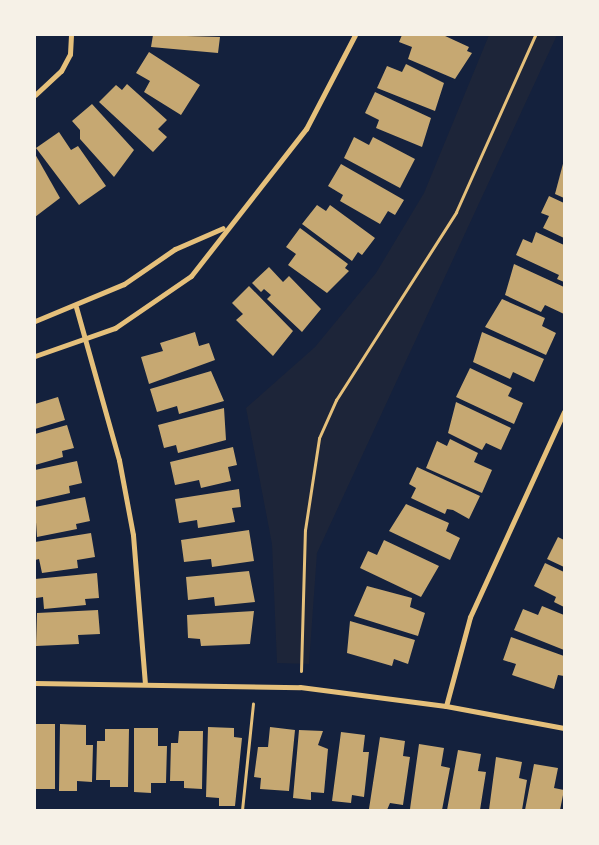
<!DOCTYPE html>
<html>
<head>
<meta charset="utf-8">
<style>
  body { margin:0 }
  #map { position:relative; width:599px; height:845px; overflow:hidden; background:#14213d; font-family:Inter,sans-serif }
  div>[style] { position:absolute }
  .green>* { inset:0; background:#1d2539 }
  .building>* { inset:0; background:#c6a872; transform-origin:0 0 }
  .path>* { height:3px; margin:-1.5px; padding:0 1.5px; transform-origin:1.5px; border-radius:1.5px; background:#e5c07b }
  .minor>* { height:5px; margin:-2.5px; padding:0 2.5px; transform-origin:2.5px; border-radius:2.5px; background:#e5c07b }
  span { translate:-50% -50%; white-space:nowrap; text-align:center; line-height:1.15; -webkit-text-stroke:4px #f6f1e7; paint-order:stroke }
  .frame { position:absolute; inset:0; border:36px solid #f6f1e7; pointer-events:none }
</style>
</head>
<body>
<div id="map">
  <div class="green">
    <i style="clip-path:polygon(489px 35px,557px 35px,317px 553px,309px 664px,277px 663px,272px 544px,246px 408px,315px 347px,376px 273px,424px 193px)"></i>
  </div>
  <div class="building">
    <i style="clip-path:polygon(153px 35px,220px 37px,218px 53px,151px 47px)"></i>
    <i style="clip-path:polygon(402px 35px,443px 35px,469px 47px,467px 51px,472px 53px,455px 79px,408px 59px,412px 47px,399px 42px)"></i>
    <i style="clip-path:polygon(149px 52px,200px 85px,181px 115px,144px 92px,150px 81px,136px 73px)"></i>
    <i style="clip-path:polygon(406px 64px,444px 83px,435px 111px,377px 88px,387px 66px,402px 72px)"></i>
    <i style="clip-path:polygon(127px 84px,167px 120px,158px 129px,167px 137px,153px 152px,99px 102px,116px 85px,122px 90px)"></i>
    <i style="clip-path:polygon(375px 92px,431px 118px,422px 147px,376px 128px,379px 120px,365px 113px)"></i>
    <i style="clip-path:polygon(92px 104px,134px 150px,114px 177px,80px 139px,80px 130px,72px 121px)"></i>
    <i style="clip-path:polygon(59px 132px,71px 150px,78px 146px,106px 186px,79px 205px,36px 148px)"></i>
    <i style="clip-path:polygon(354px 137px,369px 145px,373px 137px,415px 159px,400px 188px,344px 158px)"></i>
    <i style="clip-path:polygon(35px 154px,60px 198px,35px 217px)"></i>
    <i style="clip-path:polygon(564px 160px,564px 198px,555px 194px)"></i>
    <i style="clip-path:polygon(341px 164px,404px 200px,395px 215px,388px 211px,380px 224px,340px 201px,343px 195px,328px 186px)"></i>
    <i style="clip-path:polygon(549px 196px,564px 203px,564px 238px,543px 228px,549px 216px,541px 213px)"></i>
    <i style="clip-path:polygon(317px 205px,326px 211px,330px 205px,375px 238px,362px 255px,358px 252px,352px 261px,302px 224px)"></i>
    <i style="clip-path:polygon(300px 228px,348px 264px,345px 268px,349px 271px,327px 293px,288px 265px,296px 254px,286px 247px)"></i>
    <i style="clip-path:polygon(536px 232px,564px 245px,564px 282px,557px 279px,559px 275px,516px 255px,523px 239px,532px 243px)"></i>
    <i style="clip-path:polygon(514px 264px,564px 287px,564px 314px,545px 305px,541px 312px,505px 295px)"></i>
    <i style="clip-path:polygon(269px 267px,283px 282px,289px 276px,321px 309px,302px 332px,267px 299px,271px 295px,264px 289px,261px 292px,252px 283px)"></i>
    <i style="clip-path:polygon(249px 286px,293px 331px,273px 356px,236px 320px,243px 314px,232px 303px)"></i>
    <i style="clip-path:polygon(502px 299px,545px 318px,542px 326px,556px 333px,546px 355px,485px 327px)"></i>
    <i style="clip-path:polygon(195px 332px,199px 346px,209px 343px,215px 360px,149px 384px,141px 357px,163px 351px,160px 343px)"></i>
    <i style="clip-path:polygon(482px 332px,544px 359px,534px 382px,513px 372px,510px 379px,473px 362px)"></i>
    <i style="clip-path:polygon(470px 368px,512px 388px,508px 396px,523px 403px,514px 424px,456px 397px)"></i>
    <i style="clip-path:polygon(211px 371px,224px 401px,179px 414px,177px 406px,157px 412px,150px 389px)"></i>
    <i style="clip-path:polygon(58px 397px,65px 420px,35px 429px,35px 404px)"></i>
    <i style="clip-path:polygon(456px 402px,511px 428px,501px 450px,486px 443px,482px 450px,448px 433px)"></i>
    <i style="clip-path:polygon(224px 408px,226px 440px,178px 453px,176px 445px,164px 448px,158px 425px)"></i>
    <i style="clip-path:polygon(67px 425px,74px 448px,62px 451px,63px 457px,35px 465px,35px 434px)"></i>
    <i style="clip-path:polygon(450px 439px,478px 453px,474px 462px,492px 470px,482px 493px,426px 468px,437px 441px,447px 446px)"></i>
    <i style="clip-path:polygon(233px 447px,237px 465px,228px 467px,231px 481px,201px 488px,199px 480px,175px 485px,170px 462px)"></i>
    <i style="clip-path:polygon(77px 461px,82px 483px,69px 486px,70px 493px,35px 501px,35px 470px)"></i>
    <i style="clip-path:polygon(417px 467px,480px 496px,469px 519px,453px 510px,447px 509px,445px 514px,411px 498px,416px 488px,409px 484px)"></i>
    <i style="clip-path:polygon(239px 489px,241px 507px,232px 508px,235px 522px,198px 528px,197px 520px,179px 523px,175px 499px)"></i>
    <i style="clip-path:polygon(85px 497px,90px 521px,76px 524px,77px 529px,37px 537px,35px 507px)"></i>
    <i style="clip-path:polygon(406px 504px,449px 523px,446px 531px,460px 538px,450px 560px,389px 531px)"></i>
    <i style="clip-path:polygon(249px 530px,254px 561px,212px 567px,211px 559px,184px 562px,181px 540px)"></i>
    <i style="clip-path:polygon(91px 533px,95px 557px,77px 560px,78px 568px,42px 573px,39px 559px,35px 560px,35px 542px)"></i>
    <i style="clip-path:polygon(558px 537px,564px 540px,564px 567px,547px 559px)"></i>
    <i style="clip-path:polygon(384px 540px,439px 566px,421px 597px,360px 568px,368px 551px,377px 555px)"></i>
    <i style="clip-path:polygon(545px 563px,564px 572px,564px 607px,554px 602px,556px 597px,534px 586px)"></i>
    <i style="clip-path:polygon(249px 571px,255px 602px,215px 606px,214px 597px,188px 600px,186px 577px)"></i>
    <i style="clip-path:polygon(97px 573px,99px 598px,85px 599px,86px 605px,44px 609px,43px 597px,36px 598px,35px 579px)"></i>
    <i style="clip-path:polygon(367px 586px,412px 598px,410px 607px,425px 613px,418px 636px,354px 616px)"></i>
    <i style="clip-path:polygon(542px 606px,564px 615px,564px 650px,514px 630px,523px 609px,538px 615px)"></i>
    <i style="clip-path:polygon(98px 610px,100px 634px,78px 635px,79px 644px,36px 646px,37px 613px)"></i>
    <i style="clip-path:polygon(254px 611px,250px 644px,201px 646px,200px 639px,188px 638px,187px 615px)"></i>
    <i style="clip-path:polygon(350px 621px,415px 640px,408px 664px,394px 659px,392px 666px,347px 653px)"></i>
    <i style="clip-path:polygon(511px 637px,564px 656px,564px 676px,558px 675px,554px 689px,512px 675px,516px 664px,503px 660px)"></i>
    <i style="left:35px;top:724px;width:20px;height:65px"></i>
    <i style="clip-path:polygon(60px 724px,86px 725px,86px 745px,93px 745px,92px 782px,77px 781px,77px 791px,59px 791px)"></i>
    <i style="clip-path:polygon(208px 727px,234px 728px,234px 737px,242px 738px,235px 806px,219px 806px,219px 798px,206px 797px)"></i>
    <i style="clip-path:polygon(270px 727px,295px 730px,289px 791px,260px 789px,261px 778px,254px 777px,258px 747px,268px 747px)"></i>
    <i style="clip-path:polygon(134px 728px,158px 728px,158px 746px,167px 746px,166px 783px,151px 783px,151px 793px,134px 792px)"></i>
    <i style="clip-path:polygon(105px 729px,129px 729px,128px 787px,110px 787px,110px 780px,96px 780px,97px 741px,105px 741px)"></i>
    <i style="clip-path:polygon(299px 730px,323px 731px,318px 745px,328px 749px,324px 793px,311px 792px,311px 800px,293px 798px)"></i>
    <i style="clip-path:polygon(179px 731px,203px 731px,202px 789px,184px 788px,184px 781px,170px 781px,171px 743px,178px 743px)"></i>
    <i style="clip-path:polygon(341px 732px,365px 735px,363px 752px,369px 752px,364px 797px,352px 795px,351px 803px,332px 801px)"></i>
    <i style="clip-path:polygon(380px 737px,405px 741px,403px 756px,410px 757px,403px 805px,390px 803px,387px 810px,369px 809px)"></i>
    <i style="clip-path:polygon(419px 744px,444px 748px,441px 766px,450px 768px,442px 810px,410px 809px)"></i>
    <i style="clip-path:polygon(458px 750px,481px 754px,478px 771px,486px 772px,480px 810px,447px 810px)"></i>
    <i style="clip-path:polygon(496px 757px,522px 762px,519px 778px,527px 780px,522px 810px,489px 810px)"></i>
    <i style="clip-path:polygon(534px 764px,558px 768px,554px 788px,564px 790px,560px 810px,525px 810px)"></i>
  </div>
  <div class="path">
    <i style="left:301px;top:671px;width:141px;rotate:-88.4deg"></i>
    <i style="left:305px;top:530px;width:93px;rotate:-81.3deg"></i>
    <i style="left:319px;top:438px;width:42px;rotate:-65.9deg"></i>
    <i style="left:336px;top:400px;width:223px;rotate:-57.4deg"></i>
    <i style="left:456px;top:212px;width:194px;rotate:-65.9deg"></i>
    <i style="left:242px;top:810px;width:107px;rotate:-84.1deg"></i>
  </div>
  <div class="minor">
    <i style="left:35px;top:95px;width:35px;rotate:-43deg"></i>
    <i style="left:61px;top:71px;width:19px;rotate:-62deg"></i>
    <i style="left:70px;top:54px;width:19px;rotate:-87deg"></i>
    <i style="left:76px;top:307px;width:159px;rotate:74.3deg"></i>
    <i style="left:119px;top:460px;width:76px;rotate:79.4deg"></i>
    <i style="left:133px;top:535px;width:148px;rotate:85.4deg"></i>
    <i style="left:35px;top:321px;width:96px;rotate:-22.6deg"></i>
    <i style="left:124px;top:284px;width:62px;rotate:-34.5deg"></i>
    <i style="left:175px;top:249px;width:52px;rotate:-23.6deg"></i>
    <i style="left:35px;top:356px;width:85px;rotate:-19.3deg"></i>
    <i style="left:115px;top:328px;width:92px;rotate:-34.4deg"></i>
    <i style="left:191px;top:276px;width:187px;rotate:-52deg"></i>
    <i style="left:306px;top:129px;width:106px;rotate:-62.5deg"></i>
    <i style="left:35px;top:683px;width:265px;rotate:0.9deg"></i>
    <i style="left:300px;top:687px;width:147px;rotate:7.4deg"></i>
    <i style="left:446px;top:706px;width:120px;rotate:10.6deg"></i>
    <i style="left:446px;top:706px;width:92px;rotate:-74.9deg"></i>
    <i style="left:470px;top:617px;width:226px;rotate:-65.4deg"></i>
  </div>
  <div class="frame"></div>
</div>
</body>
</html>
